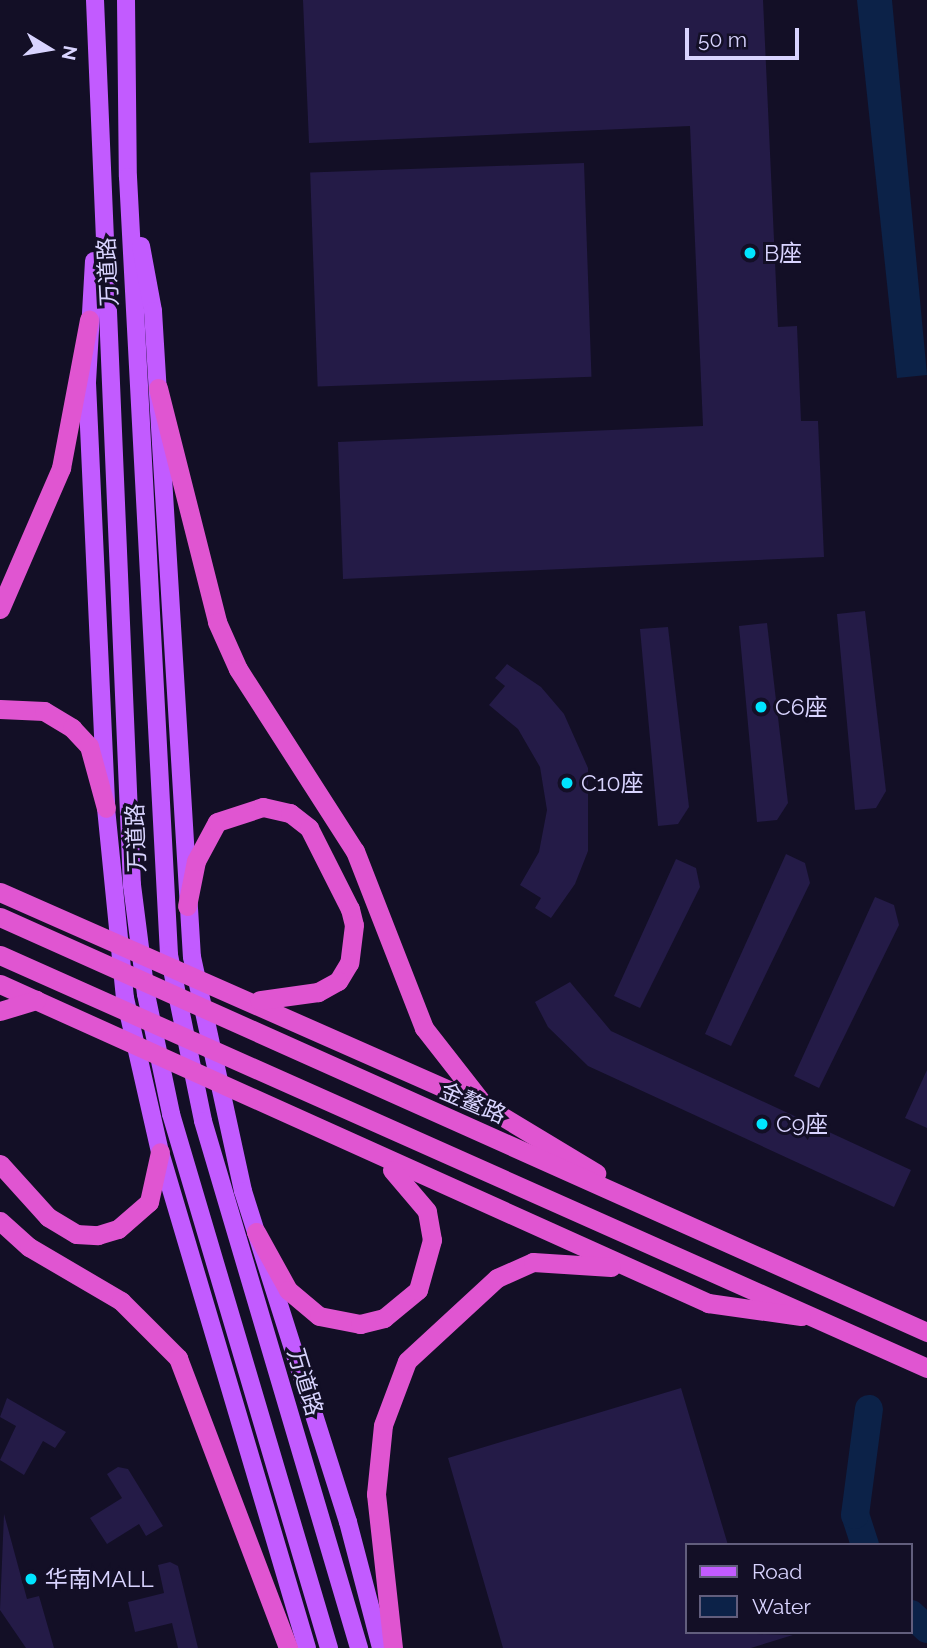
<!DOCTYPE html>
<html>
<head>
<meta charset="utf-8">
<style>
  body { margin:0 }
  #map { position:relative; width:927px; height:1648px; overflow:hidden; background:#130f26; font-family:Raleway,"Noto Sans SC",sans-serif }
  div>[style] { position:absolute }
  .water>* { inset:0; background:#0c2248 }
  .river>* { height:28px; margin:-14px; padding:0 14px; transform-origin:14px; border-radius:14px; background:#0c2248 }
  .building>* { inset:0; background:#241b47; transform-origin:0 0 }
  .primary>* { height:18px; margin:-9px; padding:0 9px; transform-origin:9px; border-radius:9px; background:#c25bff }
  .trunk>* { height:19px; margin:-9.5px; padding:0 9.5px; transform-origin:9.5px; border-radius:9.5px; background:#e055d1 }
  .dots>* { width:19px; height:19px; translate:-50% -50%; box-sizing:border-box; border:4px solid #130f26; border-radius:50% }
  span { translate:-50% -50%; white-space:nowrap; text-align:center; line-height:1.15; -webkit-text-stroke:6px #130f26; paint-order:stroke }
  .poi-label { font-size:23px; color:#d9d4ff }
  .left { translate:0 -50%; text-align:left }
  .street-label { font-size:23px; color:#d9d4ff }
  .legend { position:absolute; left:685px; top:1543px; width:228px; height:91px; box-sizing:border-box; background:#130f26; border:2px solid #625e7d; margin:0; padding:9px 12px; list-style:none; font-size:21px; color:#d9d4ff }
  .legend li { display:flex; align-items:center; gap:14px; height:35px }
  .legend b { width:35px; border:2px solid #625e7d }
  .north { position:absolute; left:14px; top:14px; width:70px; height:70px; -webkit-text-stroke:5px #130f26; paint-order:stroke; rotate:101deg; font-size:19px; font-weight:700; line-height:28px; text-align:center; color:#d9d4ff }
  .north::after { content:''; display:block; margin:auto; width:24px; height:32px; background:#d9d4ff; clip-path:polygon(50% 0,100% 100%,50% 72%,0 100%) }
  .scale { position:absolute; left:685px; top:28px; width:114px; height:32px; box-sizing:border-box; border:4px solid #d9d4ff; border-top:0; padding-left:9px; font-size:21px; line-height:24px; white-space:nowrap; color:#d9d4ff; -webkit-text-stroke:5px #130f26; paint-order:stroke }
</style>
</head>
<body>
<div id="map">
  <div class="water">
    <i style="clip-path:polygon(857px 0,892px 0,927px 375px,897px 378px)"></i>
  </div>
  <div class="river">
    <i style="left:865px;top:1545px;width:32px;rotate:-108deg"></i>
    <i style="left:855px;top:1515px;width:107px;rotate:-82.5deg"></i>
    <i style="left:911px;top:1614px;width:22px;rotate:43deg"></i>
  </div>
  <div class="building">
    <i style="clip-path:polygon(303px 0,763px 0,778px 327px,797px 326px,801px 421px,818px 421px,824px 557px,343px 579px,338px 442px,703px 426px,690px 126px,309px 143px)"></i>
    <i style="left:584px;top:163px;width:214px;height:274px;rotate:88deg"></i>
    <i style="clip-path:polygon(865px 611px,886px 791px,876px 808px,855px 810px,837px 614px)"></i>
    <i style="clip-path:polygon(767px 623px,788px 803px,777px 820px,757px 822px,739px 626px)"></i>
    <i style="clip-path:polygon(668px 627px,689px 807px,678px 824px,658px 826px,640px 629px)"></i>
    <i style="clip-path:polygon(507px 664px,541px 687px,564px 714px,588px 768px,588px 851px,575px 884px,551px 918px,535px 908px,541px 898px,520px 885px,539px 852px,547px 810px,540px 767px,518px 729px,489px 705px,505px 686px,495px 678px)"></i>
    <i style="clip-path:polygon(786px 854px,805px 863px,810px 883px,731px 1046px,705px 1034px)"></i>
    <i style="clip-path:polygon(676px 859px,696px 868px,700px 887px,640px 1008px,614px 996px)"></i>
    <i style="clip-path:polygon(875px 897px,894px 905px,899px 925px,819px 1088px,794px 1076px)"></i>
    <i style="clip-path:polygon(570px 982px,611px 1031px,911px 1170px,894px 1207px,588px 1066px,548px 1027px,535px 1002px)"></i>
    <i style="clip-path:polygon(927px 1070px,927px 1128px,905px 1118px)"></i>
    <i style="clip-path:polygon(681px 1388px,728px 1545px,687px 1545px,687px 1632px,793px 1635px,751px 1648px,503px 1648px,448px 1458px)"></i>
    <i style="clip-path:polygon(7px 1398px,66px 1432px,55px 1448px,43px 1441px,24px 1475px,0 1460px,16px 1426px,0 1417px)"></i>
    <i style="clip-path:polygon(118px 1467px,128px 1469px,163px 1526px,146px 1536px,139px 1524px,107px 1544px,90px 1518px,122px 1498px,107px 1474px)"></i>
    <i style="clip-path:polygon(4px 1514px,27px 1599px,39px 1596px,54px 1648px,26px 1648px,0 1610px)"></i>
    <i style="clip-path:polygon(170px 1562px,178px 1566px,198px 1648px,178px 1648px,172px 1623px,135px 1632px,128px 1602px,164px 1593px,158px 1565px)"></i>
  </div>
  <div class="primary">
    <i style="left:95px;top:0;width:886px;rotate:87.61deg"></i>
    <i style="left:132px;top:885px;width:110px;rotate:82.7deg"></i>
    <i style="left:146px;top:994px;width:123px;rotate:78.2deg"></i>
    <i style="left:171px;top:1114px;width:557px;rotate:73.52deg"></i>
    <i style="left:126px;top:0;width:177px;rotate:89.4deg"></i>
    <i style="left:128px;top:177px;width:779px;rotate:86.98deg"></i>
    <i style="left:169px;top:955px;width:169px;rotate:78.4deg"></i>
    <i style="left:203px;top:1121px;width:550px;rotate:73.51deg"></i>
    <i style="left:141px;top:246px;width:66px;rotate:79.5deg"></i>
    <i style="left:153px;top:311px;width:647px;rotate:86.55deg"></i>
    <i style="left:192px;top:957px;width:239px;rotate:77.7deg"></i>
    <i style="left:243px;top:1191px;width:347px;rotate:72.4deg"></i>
    <i style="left:348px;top:1522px;width:130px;rotate:75.3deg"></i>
    <i style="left:94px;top:261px;width:122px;rotate:93.3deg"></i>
    <i style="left:87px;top:383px;width:425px;rotate:87.4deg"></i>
    <i style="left:106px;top:808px;width:191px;rotate:84.3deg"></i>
    <i style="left:125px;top:998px;width:158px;rotate:77.2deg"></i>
    <i style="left:160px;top:1152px;width:517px;rotate:73.49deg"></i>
  </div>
  <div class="trunk">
    <i style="left:158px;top:388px;width:241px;rotate:75.8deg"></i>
    <i style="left:217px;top:622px;width:51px;rotate:65.9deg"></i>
    <i style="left:238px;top:669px;width:216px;rotate:57.3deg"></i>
    <i style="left:355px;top:851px;width:190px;rotate:68.7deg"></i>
    <i style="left:424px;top:1028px;width:99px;rotate:52deg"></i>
    <i style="left:0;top:609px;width:154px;rotate:-66.6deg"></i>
    <i style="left:61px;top:468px;width:151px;rotate:-79.3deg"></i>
    <i style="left:0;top:709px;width:44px;rotate:2.6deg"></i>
    <i style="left:44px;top:711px;width:33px;rotate:31deg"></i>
    <i style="left:72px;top:728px;width:25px;rotate:47deg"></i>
    <i style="left:89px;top:746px;width:64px;rotate:74.7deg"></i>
    <i style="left:0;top:892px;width:530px;rotate:23.81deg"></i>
    <i style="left:485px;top:1106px;width:130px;rotate:31.1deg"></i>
    <i style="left:187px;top:906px;width:46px;rotate:-78.7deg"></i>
    <i style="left:196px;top:861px;width:44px;rotate:-61.7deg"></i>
    <i style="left:217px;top:822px;width:48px;rotate:-18.1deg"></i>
    <i style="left:263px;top:807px;width:28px;rotate:13deg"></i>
    <i style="left:290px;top:813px;width:24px;rotate:38deg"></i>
    <i style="left:309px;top:828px;width:91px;rotate:63.2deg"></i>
    <i style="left:350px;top:909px;width:16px;rotate:76deg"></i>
    <i style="left:354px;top:925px;width:38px;rotate:97deg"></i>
    <i style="left:349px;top:963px;width:21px;rotate:121deg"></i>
    <i style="left:338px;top:981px;width:23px;rotate:151deg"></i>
    <i style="left:318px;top:992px;width:59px;rotate:172.1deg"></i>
    <i style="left:0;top:917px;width:1016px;rotate:24.12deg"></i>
    <i style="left:0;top:955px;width:1015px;rotate:24.01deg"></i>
    <i style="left:0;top:984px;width:777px;rotate:24.25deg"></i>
    <i style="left:708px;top:1303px;width:94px;rotate:8deg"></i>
    <i style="left:0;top:1011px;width:38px;rotate:-17deg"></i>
    <i style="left:0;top:1164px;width:72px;rotate:47.8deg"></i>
    <i style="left:48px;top:1217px;width:33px;rotate:31deg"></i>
    <i style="left:76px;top:1234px;width:22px;rotate:3deg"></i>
    <i style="left:98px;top:1235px;width:21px;rotate:-17deg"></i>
    <i style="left:118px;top:1229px;width:41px;rotate:-41.1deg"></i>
    <i style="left:149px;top:1202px;width:51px;rotate:-77.6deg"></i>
    <i style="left:0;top:1221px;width:39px;rotate:42deg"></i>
    <i style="left:29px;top:1247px;width:107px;rotate:30.4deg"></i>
    <i style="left:121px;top:1301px;width:81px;rotate:45deg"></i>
    <i style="left:178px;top:1358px;width:310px;rotate:69.2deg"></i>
    <i style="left:256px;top:1232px;width:66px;rotate:61.1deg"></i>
    <i style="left:288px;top:1290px;width:40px;rotate:40deg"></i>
    <i style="left:319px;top:1316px;width:42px;rotate:11deg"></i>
    <i style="left:360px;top:1324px;width:25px;rotate:-14deg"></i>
    <i style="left:384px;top:1318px;width:44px;rotate:-39.5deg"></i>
    <i style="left:418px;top:1290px;width:52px;rotate:-74.4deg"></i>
    <i style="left:432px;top:1240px;width:29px;rotate:-100deg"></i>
    <i style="left:427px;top:1211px;width:54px;rotate:-130.5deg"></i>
    <i style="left:393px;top:1648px;width:155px;rotate:-96.3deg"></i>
    <i style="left:376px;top:1494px;width:69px;rotate:-84.2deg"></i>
    <i style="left:383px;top:1425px;width:68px;rotate:-69.4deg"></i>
    <i style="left:407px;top:1361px;width:122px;rotate:-42.7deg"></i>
    <i style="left:497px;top:1278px;width:39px;rotate:-24deg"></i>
    <i style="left:533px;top:1262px;width:78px;rotate:3.7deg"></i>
  </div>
  <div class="dots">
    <i style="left:750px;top:253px;background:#00e5ff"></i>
    <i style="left:761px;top:707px;background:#00e5ff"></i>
    <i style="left:567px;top:783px;background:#00e5ff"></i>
    <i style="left:762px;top:1124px;background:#00e5ff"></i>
    <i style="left:31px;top:1579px;background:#00e5ff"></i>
  </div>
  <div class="poi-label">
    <span class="left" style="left:764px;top:253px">B座</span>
    <span class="left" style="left:775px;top:707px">C6座</span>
    <span class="left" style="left:581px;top:783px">C10座</span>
    <span class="left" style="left:776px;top:1124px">C9座</span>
    <span class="left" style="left:45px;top:1579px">华南MALL</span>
  </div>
  <div class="street-label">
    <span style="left:108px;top:272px;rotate:-93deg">万道路</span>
    <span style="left:136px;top:838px;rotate:-92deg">万道路</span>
    <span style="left:473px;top:1103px;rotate:23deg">金鳌路</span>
    <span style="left:305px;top:1382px;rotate:73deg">万道路</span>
  </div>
  <ul class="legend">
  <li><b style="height:9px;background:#c25bff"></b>Road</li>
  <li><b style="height:19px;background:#0c2248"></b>Water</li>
  </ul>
  <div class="north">N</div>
  <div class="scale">50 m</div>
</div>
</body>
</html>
